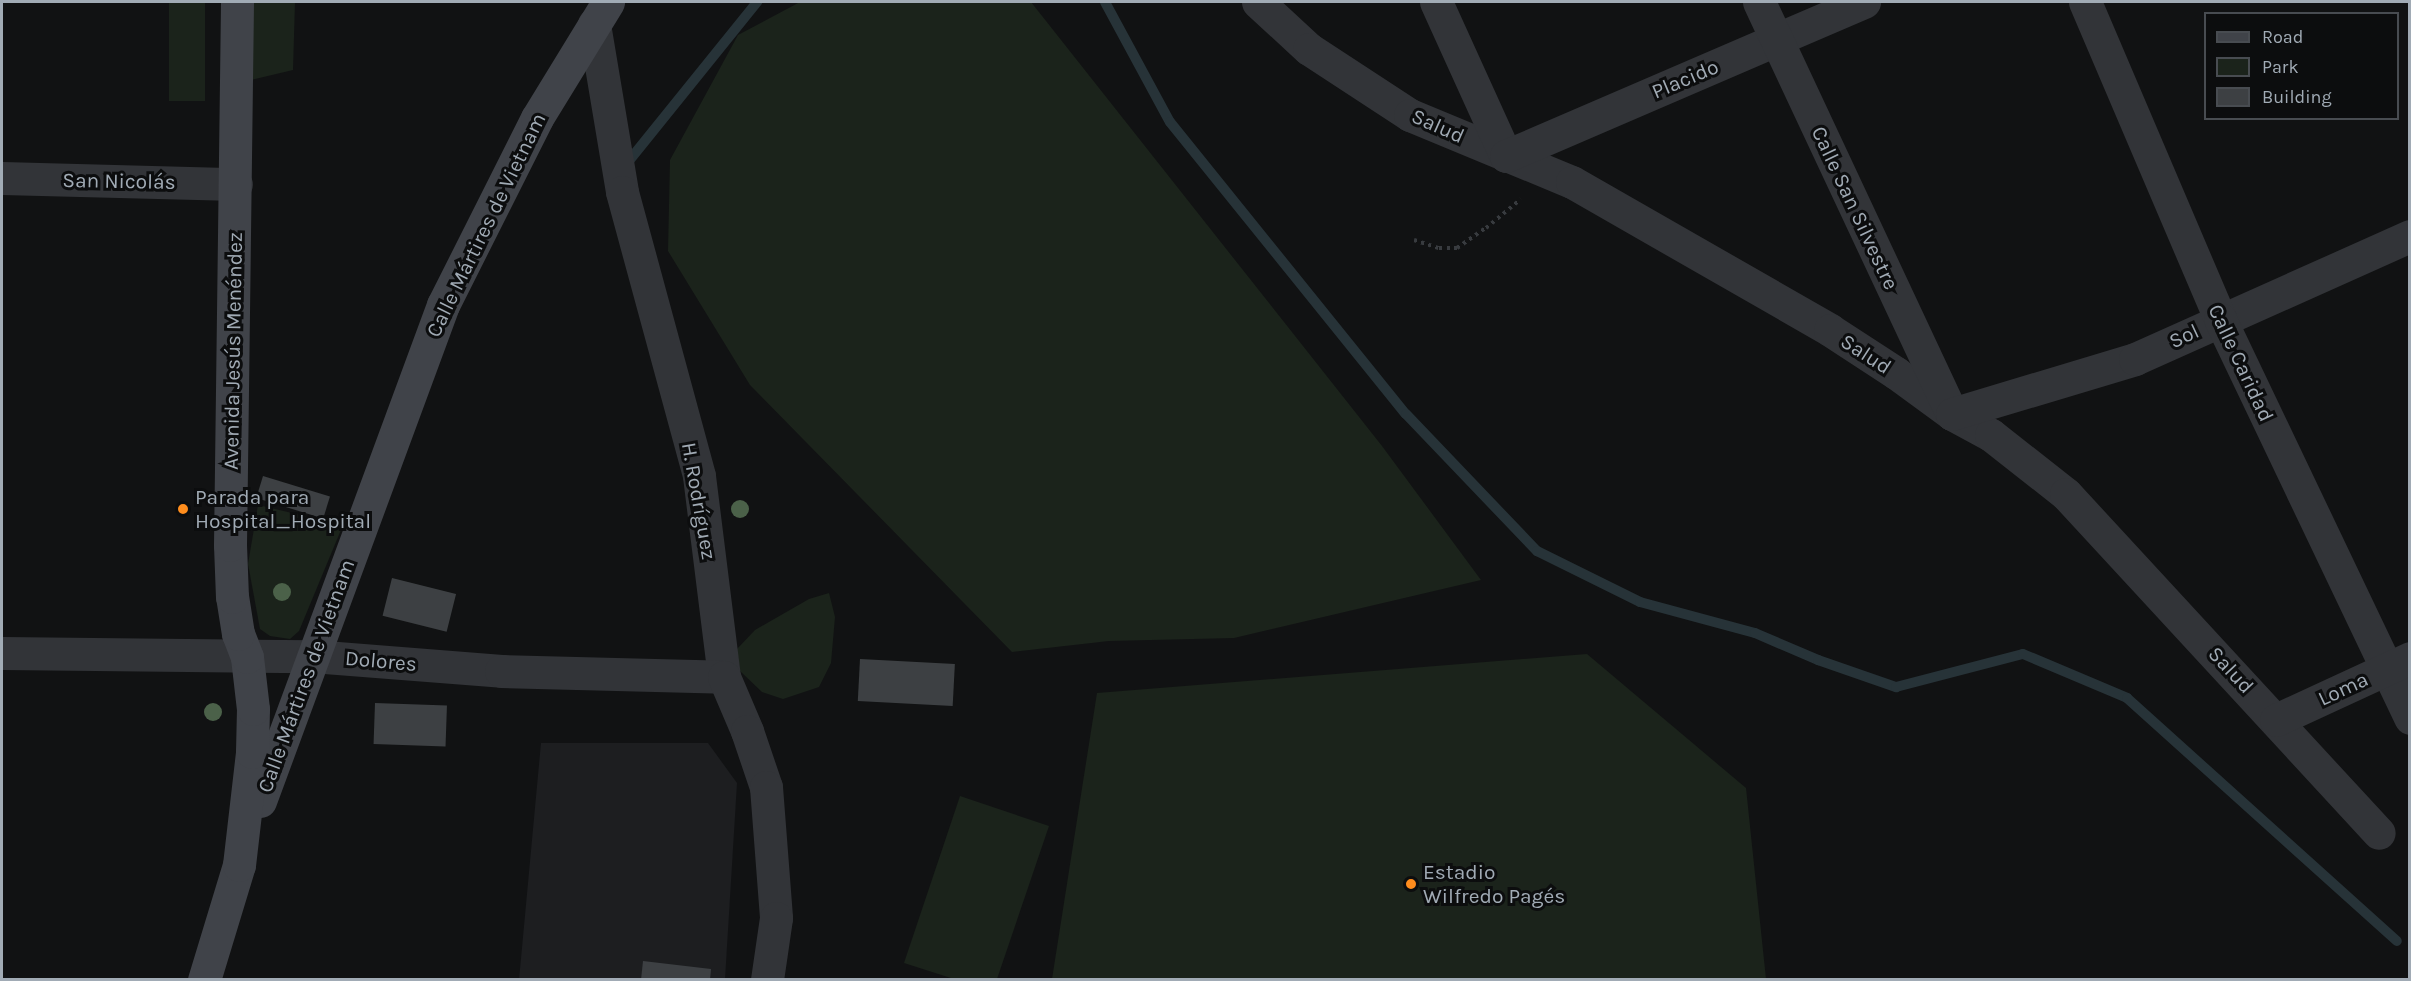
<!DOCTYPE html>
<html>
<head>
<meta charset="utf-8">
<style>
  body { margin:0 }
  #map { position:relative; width:2411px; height:981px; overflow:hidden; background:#111213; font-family:Karla,sans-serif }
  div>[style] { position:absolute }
  .built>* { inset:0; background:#1d1e20 }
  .green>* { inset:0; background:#1b231b; transform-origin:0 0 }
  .stream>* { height:10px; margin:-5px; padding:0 5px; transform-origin:5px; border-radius:5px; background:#273338 }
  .building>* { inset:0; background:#3d4043; transform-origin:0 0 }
  .path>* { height:4px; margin-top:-2px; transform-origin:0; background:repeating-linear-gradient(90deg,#383b3f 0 3px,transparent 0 7.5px) }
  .minor>* { height:33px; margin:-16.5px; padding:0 16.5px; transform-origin:16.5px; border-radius:16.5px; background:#323438 }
  .tertiary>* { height:33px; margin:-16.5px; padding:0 16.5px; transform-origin:16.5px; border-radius:16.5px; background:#323438 }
  .secondary>* { height:33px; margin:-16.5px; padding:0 16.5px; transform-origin:16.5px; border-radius:16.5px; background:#404349 }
  .trees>* { width:18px; height:18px; margin:-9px; border-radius:50%; background:#4b6149 }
  .dots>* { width:16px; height:16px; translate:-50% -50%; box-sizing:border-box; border:3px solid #0c0d0e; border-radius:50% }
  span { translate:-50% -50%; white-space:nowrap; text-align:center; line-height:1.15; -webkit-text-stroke:6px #0c0d0e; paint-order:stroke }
  .street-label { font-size:21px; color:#a1abb5 }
  .poi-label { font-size:21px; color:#a1abb5 }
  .left { translate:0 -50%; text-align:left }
  .frame { position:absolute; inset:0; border:3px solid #a1abb5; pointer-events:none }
  .legend { position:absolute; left:2204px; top:12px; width:195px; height:108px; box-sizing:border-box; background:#0c0d0e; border:2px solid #484c51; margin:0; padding:8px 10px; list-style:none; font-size:18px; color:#a1abb5 }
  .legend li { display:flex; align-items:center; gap:12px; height:30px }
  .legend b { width:30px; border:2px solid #484c51 }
</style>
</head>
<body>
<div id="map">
  <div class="built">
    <i style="clip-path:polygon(541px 743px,708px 743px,737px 783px,725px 979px,519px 980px)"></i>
  </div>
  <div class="green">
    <i style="left:169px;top:2px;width:36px;height:99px"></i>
    <i style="clip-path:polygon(252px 2px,295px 2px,293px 70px,251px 80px)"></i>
    <i style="clip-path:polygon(800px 2px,1031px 2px,1382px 446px,1481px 580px,1234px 638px,1109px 641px,1012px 652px,750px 385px,668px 251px,670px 160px,738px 35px)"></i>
    <i style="clip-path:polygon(258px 505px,343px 525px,299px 631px,290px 639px,270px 636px,260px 629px,248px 564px)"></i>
    <i style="clip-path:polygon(829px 593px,835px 617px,831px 663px,819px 687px,783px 699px,762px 692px,740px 671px,737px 649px,755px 630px,809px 599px)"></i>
    <i style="clip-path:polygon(1587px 654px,1746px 788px,1766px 979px,1052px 979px,1097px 693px)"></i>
    <i style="clip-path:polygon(960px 796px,1049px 826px,997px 979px,954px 979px,904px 963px)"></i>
  </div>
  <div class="stream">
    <i style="left:1105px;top:2px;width:136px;rotate:61.6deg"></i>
    <i style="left:1170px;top:122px;width:375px;rotate:51.1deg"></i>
    <i style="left:1406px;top:414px;width:190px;rotate:46.3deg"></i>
    <i style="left:1537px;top:551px;width:115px;rotate:26.3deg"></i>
    <i style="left:1640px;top:602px;width:119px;rotate:15.1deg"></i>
    <i style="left:1755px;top:633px;width:69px;rotate:23.2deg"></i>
    <i style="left:1818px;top:660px;width:83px;rotate:19.1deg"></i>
    <i style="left:1896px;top:687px;width:131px;rotate:-14.6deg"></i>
    <i style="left:2023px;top:654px;width:113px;rotate:22.9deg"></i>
    <i style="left:2127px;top:698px;width:363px;rotate:42deg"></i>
    <i style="left:628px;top:162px;width:206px;rotate:-51.1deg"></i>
  </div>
  <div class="building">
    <i style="left:263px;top:476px;width:70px;height:23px;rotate:17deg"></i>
    <i style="left:392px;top:578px;width:66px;height:39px;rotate:14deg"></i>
    <i style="left:860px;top:659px;width:95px;height:42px;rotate:3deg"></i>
    <i style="left:375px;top:703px;width:72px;height:41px;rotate:2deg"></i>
    <i style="clip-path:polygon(643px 961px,711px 969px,710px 980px,641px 980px)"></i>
  </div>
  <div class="path">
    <i style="left:1414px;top:240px;width:26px;rotate:18deg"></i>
    <i style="left:1439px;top:248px;width:18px"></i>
    <i style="left:1457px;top:248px;width:35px;rotate:-35deg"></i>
    <i style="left:1486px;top:228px;width:45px;rotate:-39.6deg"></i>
  </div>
  <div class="minor">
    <i style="left:1258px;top:2px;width:69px;rotate:42.7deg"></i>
    <i style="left:1309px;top:49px;width:121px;rotate:33.2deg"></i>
    <i style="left:1410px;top:115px;width:175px;rotate:22.5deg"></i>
    <i style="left:1572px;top:182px;width:297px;rotate:29.8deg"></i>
    <i style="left:1830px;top:330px;width:79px;rotate:33.1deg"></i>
    <i style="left:1896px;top:373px;width:69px;rotate:36.2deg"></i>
    <i style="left:1952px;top:414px;width:44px;rotate:28.3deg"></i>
    <i style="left:1991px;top:435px;width:95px;rotate:38.2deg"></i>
    <i style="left:2066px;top:494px;width:461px;rotate:47.3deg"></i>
    <i style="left:1436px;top:2px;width:169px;rotate:65.6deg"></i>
    <i style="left:1506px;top:156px;width:390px;rotate:-23.3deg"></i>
    <i style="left:1759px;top:2px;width:455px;rotate:64.9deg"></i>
    <i style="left:1952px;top:414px;width:191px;rotate:-16.7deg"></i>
    <i style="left:2135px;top:359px;width:301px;rotate:-24.1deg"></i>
    <i style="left:2085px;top:2px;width:345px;rotate:66.9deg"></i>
    <i style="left:2220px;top:319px;width:442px;rotate:64.5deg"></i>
    <i style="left:594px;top:24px;width:170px;rotate:80.5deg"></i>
    <i style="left:622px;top:192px;width:294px;rotate:74.8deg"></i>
    <i style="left:699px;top:476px;width:203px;rotate:82.9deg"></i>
    <i style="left:2px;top:178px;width:234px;rotate:1.5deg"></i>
    <i style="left:2276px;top:720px;width:148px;rotate:-24.8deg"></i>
  </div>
  <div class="tertiary">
    <i style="left:2px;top:653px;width:310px;rotate:0.6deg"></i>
    <i style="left:312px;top:656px;width:190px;rotate:4.5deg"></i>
    <i style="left:501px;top:671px;width:223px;rotate:1.5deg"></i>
    <i style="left:724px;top:677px;width:59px;rotate:66.9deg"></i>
    <i style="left:747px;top:731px;width:59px;rotate:71.3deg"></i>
    <i style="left:766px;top:787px;width:131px;rotate:85.6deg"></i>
    <i style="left:776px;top:918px;width:63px;rotate:98.3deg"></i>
  </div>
  <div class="secondary">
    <i style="left:260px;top:801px;width:529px;rotate:-69.75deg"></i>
    <i style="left:443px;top:305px;width:209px;rotate:-63.3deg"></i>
    <i style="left:537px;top:118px;width:136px;rotate:-58.5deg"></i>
    <i style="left:204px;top:980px;width:120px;rotate:-73.1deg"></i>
    <i style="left:239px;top:865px;width:114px;rotate:-83.4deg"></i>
    <i style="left:252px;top:752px;width:43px;rotate:-88.7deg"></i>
    <i style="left:253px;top:709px;width:52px;rotate:-96.6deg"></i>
    <i style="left:247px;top:657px;width:25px;rotate:-111deg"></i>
    <i style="left:238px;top:634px;width:37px;rotate:-99deg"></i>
    <i style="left:232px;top:597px;width:52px;rotate:-92.2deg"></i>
    <i style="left:230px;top:545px;width:543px;rotate:-89.26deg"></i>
  </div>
  <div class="trees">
    <i style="left:740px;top:509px"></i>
    <i style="left:282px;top:592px"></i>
    <i style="left:213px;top:712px"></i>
  </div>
  <div class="dots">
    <i style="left:183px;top:509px;background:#ff8d1d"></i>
    <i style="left:1411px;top:884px;background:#ff8d1d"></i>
  </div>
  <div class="street-label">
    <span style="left:1685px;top:79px;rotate:-23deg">Placido</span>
    <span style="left:1438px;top:126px;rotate:24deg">Salud</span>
    <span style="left:119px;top:181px;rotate:1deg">San Nicolás</span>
    <span style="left:1855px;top:208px;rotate:65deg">Calle San Silvestre</span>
    <span style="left:486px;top:225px;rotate:-64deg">Calle Mártires de Vietnam</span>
    <span style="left:2184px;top:336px;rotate:-25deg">Sol</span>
    <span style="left:233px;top:351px;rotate:-89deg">Avenida Jesús Menéndez</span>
    <span style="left:1866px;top:354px;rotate:33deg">Salud</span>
    <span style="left:2241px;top:363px;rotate:65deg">Calle Caridad</span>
    <span style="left:699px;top:501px;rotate:80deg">H. Rodríguez</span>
    <span style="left:381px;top:661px;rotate:5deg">Dolores</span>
    <span style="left:2231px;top:670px;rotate:47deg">Salud</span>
    <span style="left:306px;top:676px;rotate:-70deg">Calle Mártires de Vietnam</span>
    <span style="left:2343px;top:689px;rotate:-25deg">Loma</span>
  </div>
  <div class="poi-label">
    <span class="left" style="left:195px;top:509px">Parada para<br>Hospital_Hospital</span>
    <span class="left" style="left:1423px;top:884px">Estadio<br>Wilfredo Pagés</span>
  </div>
  <div class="frame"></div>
  <ul class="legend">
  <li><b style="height:8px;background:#404349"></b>Road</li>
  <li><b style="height:16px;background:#1b231b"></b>Park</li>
  <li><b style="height:16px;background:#3d4043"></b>Building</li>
  </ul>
</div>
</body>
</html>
